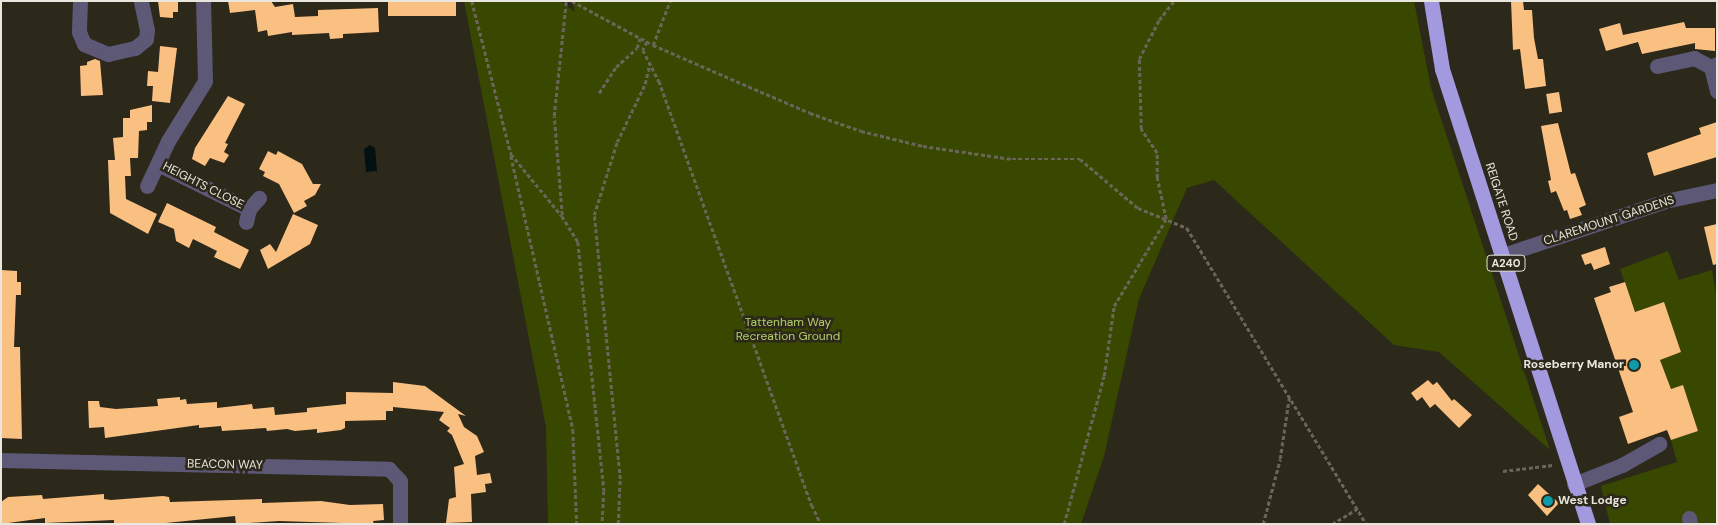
<!DOCTYPE html>
<html>
<head>
<meta charset="utf-8">
<style>
  body { margin:0 }
  #map { position:relative; width:1718px; height:525px; overflow:hidden; background:#2c281a; font-family:"DM Sans",sans-serif }
  div>[style] { position:absolute }
  .green>* { inset:0; background:#394800 }
  .water>* { inset:0; background:#041112 }
  .building>* { inset:0; background:#f9c082; transform-origin:0 0 }
  .path>* { height:2.5px; margin-top:-1.25px; transform-origin:0; background:repeating-linear-gradient(90deg,#696559 0 4px,transparent 0 6.5px) }
  .minor>* { height:15px; margin:-7.5px; padding:0 7.5px; transform-origin:7.5px; border-radius:7.5px; background:#5c5875 }
  .highway>* { height:15px; margin:-7.5px; padding:0 7.5px; transform-origin:7.5px; border-radius:7.5px; background:#a399df }
  .dots>* { width:14px; height:14px; translate:-50% -50%; box-sizing:border-box; border:2px solid #2c281a; border-radius:50% }
  span { translate:-50% -50%; white-space:nowrap; text-align:center; line-height:1.15; -webkit-text-stroke:5px #2c281a; paint-order:stroke }
  .shield-label span { padding:1px 4px; background:#2c281a; border:1px solid; border-radius:4px; -webkit-text-stroke-width:0 }
  .shield-label { font-size:11px; color:#e9e6dd; font-weight:700 }
  .street-label { font-size:12px; color:#e9e6dd }
  .park-label { font-size:12px; color:#b3cf6a }
  .poi-label { font-size:12px; color:#e9e6dd; font-weight:700 }
  .right { translate:-100% -50%; text-align:right }
  .left { translate:0 -50%; text-align:left }
  .frame { position:absolute; inset:0; border:2px solid #e9e6dd; pointer-events:none }
</style>
</head>
<body>
<div id="map">
  <div class="green">
    <i style="clip-path:polygon(464px 1px,560px 1px,575px 12px,572px 1px,1414px 1px,1431px 88px,1550px 450px,1439px 352px,1394px 345px,1214px 180px,1187px 188px,1139px 299px,1104px 456px,1081px 524px,548px 524px,546px 427px)"></i>
    <i style="clip-path:polygon(1668px 251px,1679px 280px,1712px 270px,1717px 300px,1717px 524px,1610px 524px,1601px 486px,1677px 462px,1671px 440px,1698px 431px,1683px 385px,1671px 389px,1660px 360px,1681px 352px,1664px 303px,1635px 312px,1620px 269px)"></i>
  </div>
  <div class="water">
    <i style="clip-path:polygon(370px 145px,375px 148px,377px 171px,366px 172px,364px 149px)"></i>
  </div>
  <div class="building">
    <i style="clip-path:polygon(158px 1px,178px 1px,178px 12px,173px 12px,173px 18px,160px 17px)"></i>
    <i style="clip-path:polygon(228px 1px,271px 1px,275px 7px,293px 4px,295px 17px,318px 16px,318px 10px,378px 8px,379px 32px,343px 34px,343px 38px,330px 39px,329px 33px,292px 35px,292px 32px,268px 36px,267px 30px,258px 32px,255px 10px,230px 13px)"></i>
    <i style="left:388px;top:1px;width:68px;height:15px"></i>
    <i style="clip-path:polygon(1511px 1px,1523px 1px,1524px 10px,1532px 10px,1534px 38px,1538px 59px,1543px 59px,1546px 86px,1525px 89px,1520px 49px,1513px 50px)"></i>
    <i style="clip-path:polygon(1684px 22px,1686px 28px,1715px 28px,1715px 51px,1695px 49px,1695px 43px,1642px 54px,1638px 42px,1606px 51px,1599px 29px,1620px 23px,1623px 35px)"></i>
    <i style="clip-path:polygon(160px 46px,177px 48px,170px 103px,152px 101px,153px 86px,147px 86px,148px 71px,158px 72px)"></i>
    <i style="clip-path:polygon(95px 59px,100px 61px,103px 95px,81px 96px,80px 66px,87px 65px,87px 62px)"></i>
    <i style="left:1559px;top:92px;width:20px;height:13px;rotate:81deg"></i>
    <i style="clip-path:polygon(228px 96px,245px 104px,225px 143px,228px 144px,224px 152px,229px 155px,224px 163px,210px 158px,205px 166px,192px 159px,195px 148px)"></i>
    <i style="clip-path:polygon(152px 105px,152px 122px,147px 122px,147px 130px,139px 131px,138px 158px,130px 158px,131px 176px,125px 176px,126px 199px,157px 214px,148px 234px,110px 213px,108px 160px,115px 160px,113px 138px,123px 137px,123px 118px,130px 118px,130px 110px)"></i>
    <i style="clip-path:polygon(1717px 122px,1717px 157px,1654px 176px,1647px 153px,1701px 134px,1699px 128px)"></i>
    <i style="clip-path:polygon(1558px 123px,1571px 174px,1575px 173px,1586px 205px,1579px 208px,1582px 215px,1570px 219px,1567px 210px,1564px 211px,1556px 191px,1551px 193px,1548px 181px,1551px 180px,1541px 126px)"></i>
    <i style="clip-path:polygon(268px 151px,276px 155px,278px 151px,302px 164px,313px 184px,321px 184px,315px 195px,304px 201px,307px 206px,294px 213px,279px 184px,263px 176px,265px 172px,259px 169px)"></i>
    <i style="clip-path:polygon(167px 203px,216px 227px,214px 232px,249px 250px,240px 269px,214px 257px,217px 251px,193px 239px,189px 248px,176px 241px,174px 229px,158px 222px)"></i>
    <i style="clip-path:polygon(293px 214px,318px 225px,310px 244px,268px 269px,260px 250px,270px 244px,276px 252px)"></i>
    <i style="clip-path:polygon(1717px 224px,1717px 264px,1713px 265px,1704px 227px)"></i>
    <i style="clip-path:polygon(1605px 247px,1610px 264px,1594px 270px,1591px 263px,1585px 265px,1581px 255px)"></i>
    <i style="clip-path:polygon(1px 270px,17px 271px,17px 282px,21px 282px,21px 295px,16px 295px,14px 347px,20px 347px,22px 439px,1px 438px)"></i>
    <i style="clip-path:polygon(1625px 282px,1635px 312px,1664px 302px,1681px 352px,1660px 360px,1671px 389px,1683px 385px,1698px 431px,1671px 440px,1667px 430px,1628px 444px,1619px 417px,1633px 412px,1594px 298px,1611px 292px,1609px 287px)"></i>
    <i style="clip-path:polygon(1428px 380px,1433px 385px,1437px 382px,1452px 401px,1454px 399px,1472px 415px,1459px 428px,1435px 404px,1430px 408px,1422px 397px,1417px 401px,1411px 393px)"></i>
    <i style="clip-path:polygon(393px 382px,425px 386px,466px 416px,458px 414px,464px 427px,477px 436px,484px 452px,475px 456px,477px 475px,490px 473px,492px 483px,485px 484px,486px 492px,471px 494px,472px 522px,446px 523px,449px 499px,456px 497px,454px 467px,464px 464px,452px 435px,447px 431px,450px 428px,439px 420px,444px 412px,393px 407px,393px 411px,386px 411px,386px 420px,345px 421px,345px 428px,341px 430px,317px 433px,317px 429px,295px 431px,287px 429px,267px 431px,266px 428px,222px 431px,221px 426px,199px 428px,199px 425px,105px 438px,104px 427px,89px 428px,88px 401px,99px 401px,100px 407px,116px 409px,158px 406px,157px 399px,180px 397px,180px 400px,186px 399px,187px 404px,217px 402px,217px 408px,252px 404px,253px 409px,274px 407px,275px 415px,307px 412px,307px 408px,346px 404px,346px 392px,393px 393px)"></i>
    <i style="clip-path:polygon(1538px 484px,1559px 503px,1547px 516px,1528px 495px)"></i>
    <i style="clip-path:polygon(104px 494px,104px 499px,111px 500px,163px 496px,169px 497px,170px 502px,262px 499px,262px 503px,321px 501px,350px 505px,383px 504px,384px 520px,373px 521px,374px 524px,279px 521px,236px 524px,235px 516px,156px 524px,114px 524px,114px 520px,45px 523px,45px 518px,1px 524px,1px 502px,8px 497px,42px 495px,43px 499px)"></i>
  </div>
  <div class="path">
    <i style="left:472px;top:1px;width:158px;rotate:75.7deg"></i>
    <i style="left:511px;top:154px;width:80px;rotate:50.6deg"></i>
    <i style="left:562px;top:216px;width:31px;rotate:58deg"></i>
    <i style="left:578px;top:242px;width:250px;rotate:84deg"></i>
    <i style="left:604px;top:491px;width:33px;rotate:93deg"></i>
    <i style="left:572px;top:1px;width:92px;rotate:28.5deg"></i>
    <i style="left:653px;top:45px;width:171px;rotate:23.4deg"></i>
    <i style="left:810px;top:113px;width:54px;rotate:19.4deg"></i>
    <i style="left:861px;top:131px;width:64px;rotate:13.6deg"></i>
    <i style="left:923px;top:146px;width:90px;rotate:8.3deg"></i>
    <i style="left:1012px;top:159px;width:68px"></i>
    <i style="left:1080px;top:159px;width:76px;rotate:40.2deg"></i>
    <i style="left:1138px;top:208px;width:53px;rotate:22.2deg"></i>
    <i style="left:1187px;top:228px;width:346px;rotate:58.8deg"></i>
    <i style="left:647px;top:42px;width:9px;rotate:117deg"></i>
    <i style="left:643px;top:50px;width:35px;rotate:63deg"></i>
    <i style="left:659px;top:81px;width:451px;rotate:70.2deg"></i>
    <i style="left:812px;top:505px;width:21px;rotate:65deg"></i>
    <i style="left:653px;top:45px;width:47px;rotate:-68.9deg"></i>
    <i style="left:599px;top:93px;width:31px;rotate:-57deg"></i>
    <i style="left:616px;top:67px;width:28px;rotate:-42deg"></i>
    <i style="left:637px;top:48px;width:10px;rotate:-73deg"></i>
    <i style="left:511px;top:156px;width:281px;rotate:77.2deg"></i>
    <i style="left:573px;top:430px;width:94px;rotate:87.6deg"></i>
    <i style="left:562px;top:215px;width:99px;rotate:-94.6deg"></i>
    <i style="left:554px;top:116px;width:116px;rotate:-84deg"></i>
    <i style="left:1503px;top:471px;width:50px;rotate:-6.8deg"></i>
    <i style="left:618px;top:524px;width:45px;rotate:-87.5deg"></i>
    <i style="left:620px;top:479px;width:265px;rotate:-95.6deg"></i>
    <i style="left:594px;top:215px;width:77px;rotate:-72.5deg"></i>
    <i style="left:617px;top:142px;width:64px;rotate:-64.2deg"></i>
    <i style="left:645px;top:84px;width:22px;rotate:-77deg"></i>
    <i style="left:1064px;top:524px;width:153px;rotate:-74.9deg"></i>
    <i style="left:1104px;top:376px;width:71px;rotate:-81.9deg"></i>
    <i style="left:1114px;top:306px;width:101px;rotate:-59.1deg"></i>
    <i style="left:1166px;top:219px;width:42px;rotate:-102.4deg"></i>
    <i style="left:1157px;top:178px;width:25px;rotate:-90deg"></i>
    <i style="left:1157px;top:153px;width:29px;rotate:-124deg"></i>
    <i style="left:1141px;top:129px;width:70px;rotate:-91.6deg"></i>
    <i style="left:1139px;top:59px;width:44px;rotate:-62.9deg"></i>
    <i style="left:1159px;top:20px;width:24px;rotate:-52deg"></i>
    <i style="left:1263px;top:524px;width:67px;rotate:-75.3deg"></i>
    <i style="left:1280px;top:459px;width:62px;rotate:-81.6deg"></i>
    <i style="left:1332px;top:524px;width:29px;rotate:-31deg"></i>
  </div>
  <div class="minor">
    <i style="left:80px;top:1px;width:31px;rotate:92deg"></i>
    <i style="left:79px;top:32px;width:13px;rotate:67deg"></i>
    <i style="left:84px;top:44px;width:26px;rotate:23deg"></i>
    <i style="left:108px;top:54px;width:28px;rotate:-13deg"></i>
    <i style="left:135px;top:48px;width:14px;rotate:-39deg"></i>
    <i style="left:146px;top:39px;width:9px;rotate:-84deg"></i>
    <i style="left:147px;top:30px;width:30px;rotate:-102deg"></i>
    <i style="left:1717px;top:64px;width:7px;rotate:153deg"></i>
    <i style="left:1711px;top:67px;width:25px;rotate:76deg"></i>
    <i style="left:1657px;top:66px;width:38px;rotate:-12deg"></i>
    <i style="left:1694px;top:58px;width:19px;rotate:28deg"></i>
    <i style="left:158px;top:164px;width:102px;rotate:26.3deg"></i>
    <i style="left:147px;top:186px;width:50px;rotate:-65deg"></i>
    <i style="left:168px;top:141px;width:70px;rotate:-58.3deg"></i>
    <i style="left:205px;top:81px;width:80px;rotate:-91.4deg"></i>
    <i style="left:246px;top:222px;width:13px;rotate:-77deg"></i>
    <i style="left:249px;top:209px;width:15px;rotate:-48deg"></i>
    <i style="left:1503px;top:255px;width:171px;rotate:-18.4deg"></i>
    <i style="left:1665px;top:201px;width:53px;rotate:-11.9deg"></i>
    <i style="left:1px;top:460px;width:388px;rotate:1.3deg"></i>
    <i style="left:389px;top:469px;width:16px;rotate:47deg"></i>
    <i style="left:400px;top:481px;width:43px;rotate:90deg"></i>
    <i style="left:1574px;top:484px;width:52px;rotate:-21.6deg"></i>
    <i style="left:1622px;top:465px;width:43px;rotate:-29.6deg"></i>
    <i style="left:1689px;top:518px;width:6px;rotate:81deg"></i>
  </div>
  <div class="highway">
    <i style="left:1431px;top:1px;width:69px;rotate:80.8deg"></i>
    <i style="left:1442px;top:69px;width:478px;rotate:72.2deg"></i>
  </div>
  <div class="dots">
    <i style="left:1634px;top:365px;background:#0f9aa8"></i>
    <i style="left:1548px;top:501px;background:#0f9aa8"></i>
  </div>
  <div class="shield-label">
    <span style="left:1506px;top:263px">A240</span>
  </div>
  <div class="street-label">
    <span style="left:203px;top:186px;rotate:27deg">HEIGHTS CLOSE</span>
    <span style="left:1501px;top:202px;rotate:72deg">REIGATE ROAD</span>
    <span style="left:1609px;top:221px;rotate:-18deg">CLAREMOUNT GARDENS</span>
    <span style="left:225px;top:465px;rotate:1deg">BEACON WAY</span>
  </div>
  <div class="park-label">
    <span style="left:788px;top:330px">Tattenham Way<br>Recreation Ground</span>
  </div>
  <div class="poi-label">
    <span class="right" style="left:1624px;top:365px">Roseberry Manor</span>
    <span class="left" style="left:1558px;top:501px">West Lodge</span>
  </div>
  <div class="frame"></div>
</div>
</body>
</html>
